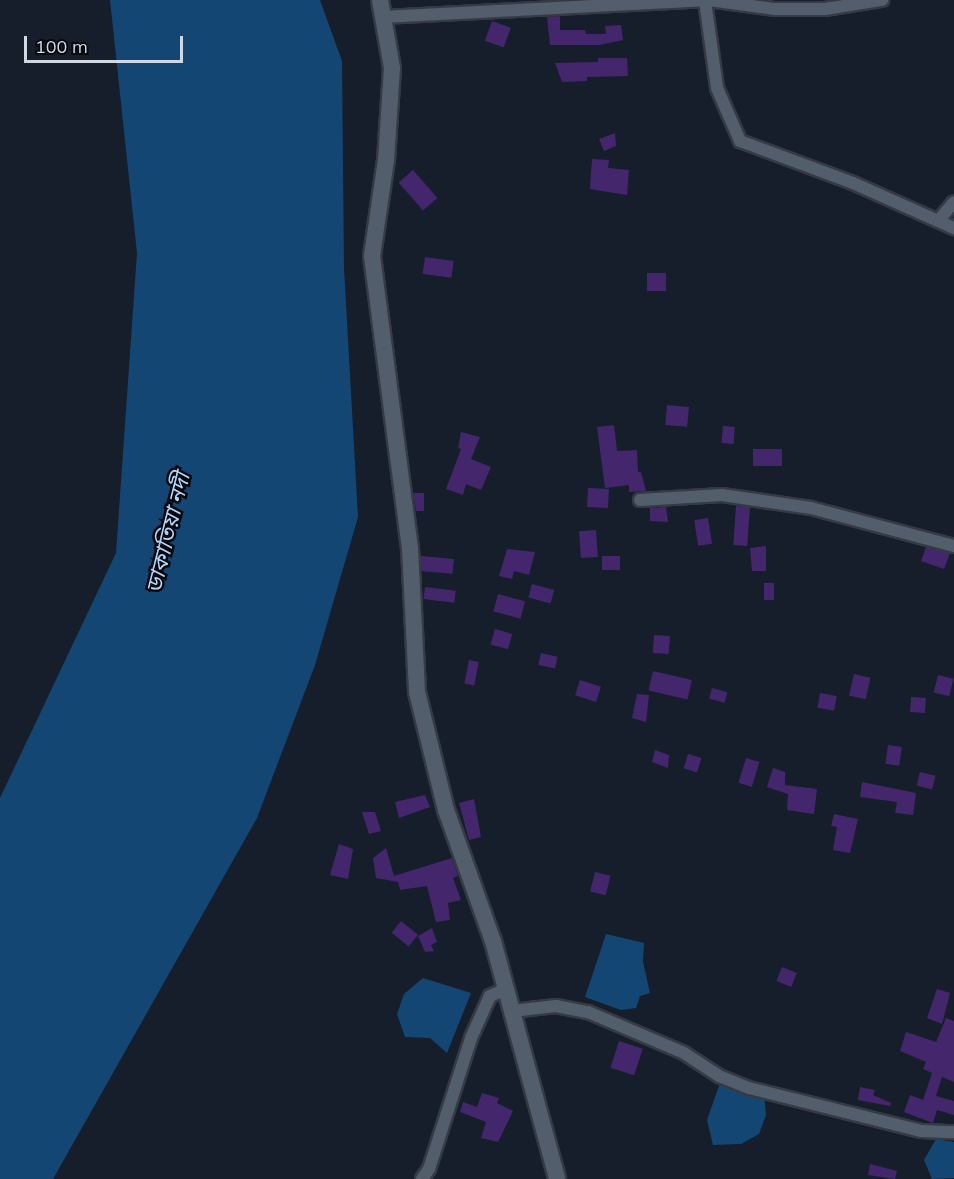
<!DOCTYPE html>
<html>
<head>
<meta charset="utf-8">
<style>
  body { margin:0 }
  #map { position:relative; width:954px; height:1179px; overflow:hidden; background:#161e2b; font-family:Mulish,"Noto Sans Bengali",sans-serif }
  div>[style] { position:absolute }
  .water>* { inset:0; background:#144674 }
  .building>* { inset:0; background:#44266c; transform-origin:0 0 }
  .roads { filter:drop-shadow(2px 0 #353a44) drop-shadow(-2px 0 #353a44) drop-shadow(0 2px #353a44) drop-shadow(0 -2px #353a44) }
  .minor>* { height:12px; margin:-6px; padding:0 6px; transform-origin:6px; border-radius:6px; background:#535e6d }
  .secondary>* { height:16px; margin:-8px; padding:0 8px; transform-origin:8px; border-radius:8px; background:#535e6d }
  span { translate:-50% -50%; white-space:nowrap; text-align:center; line-height:1.15; -webkit-text-stroke:5px #05080e; paint-order:stroke }
  .water-label { font-size:22px; color:#b5d5f7; font-style:italic }
  .scale { position:absolute; left:24px; top:36px; width:159px; height:27px; box-sizing:border-box; border:3px solid #d2d8e1; border-top:0; padding-left:8px; font-size:18px; line-height:21px; white-space:nowrap; color:#d2d8e1; -webkit-text-stroke:4px #05080e; paint-order:stroke }
</style>
</head>
<body>
<div id="map">
  <div class="water">
    <i style="clip-path:polygon(110px 0,320px 0,342px 61px,344px 268px,358px 517px,315px 665px,257px 818px,53px 1179px,0 1179px,0 798px,116px 553px,137px 253px)"></i>
    <i style="clip-path:polygon(606px 934px,644px 943px,643px 962px,650px 993px,640px 996px,636px 1008px,621px 1010px,585px 997px)"></i>
    <i style="clip-path:polygon(423px 978px,471px 993px,447px 1053px,430px 1038px,405px 1037px,397px 1014px,404px 994px)"></i>
    <i style="clip-path:polygon(720px 1083px,764px 1092px,766px 1115px,759px 1134px,741px 1144px,713px 1145px,707px 1120px)"></i>
    <i style="clip-path:polygon(936px 1139px,954px 1142px,954px 1178px,932px 1179px,924px 1160px)"></i>
  </div>
  <div class="building">
    <i style="clip-path:polygon(560px 16px,560px 30px,585px 30px,586px 34px,606px 34px,605px 26px,621px 25px,623px 40px,599px 45px,550px 45px,547px 17px)"></i>
    <i style="left:492px;top:21px;width:20px;height:21px;rotate:20deg"></i>
    <i style="clip-path:polygon(598px 58px,627px 58px,628px 76px,587px 77px,587px 81px,562px 82px,555px 63px,598px 62px)"></i>
    <i style="clip-path:polygon(615px 133px,616px 146px,604px 151px,599px 139px)"></i>
    <i style="clip-path:polygon(592px 159px,609px 160px,608px 168px,629px 170px,627px 195px,590px 189px)"></i>
    <i style="left:413px;top:170px;width:37px;height:19px;rotate:49deg"></i>
    <i style="left:425px;top:257px;width:29px;height:17px;rotate:8deg"></i>
    <i style="left:647px;top:273px;width:19px;height:18px"></i>
    <i style="left:667px;top:405px;width:22px;height:20px;rotate:5deg"></i>
    <i style="clip-path:polygon(614px 425px,617px 451px,637px 450px,638px 472px,641px 472px,646px 491px,629px 492px,629px 485px,605px 488px,597px 427px)"></i>
    <i style="left:723px;top:426px;width:12px;height:17px;rotate:5deg"></i>
    <i style="clip-path:polygon(461px 432px,480px 437px,471px 459px,491px 467px,481px 490px,466px 484px,463px 495px,446px 489px,461px 449px,458px 448px)"></i>
    <i style="left:753px;top:449px;width:29px;height:17px"></i>
    <i style="left:588px;top:488px;width:21px;height:19px;rotate:3deg"></i>
    <i style="clip-path:polygon(413px 493px,424px 493px,424px 511px,416px 511px)"></i>
    <i style="left:736px;top:506px;width:14px;height:39px;rotate:4deg"></i>
    <i style="clip-path:polygon(666px 507px,668px 522px,650px 521px,650px 508px)"></i>
    <i style="left:708px;top:518px;width:26px;height:14px;rotate:81deg"></i>
    <i style="left:596px;top:530px;width:27px;height:17px;rotate:86deg"></i>
    <i style="clip-path:polygon(766px 546px,766px 571px,752px 571px,750px 548px)"></i>
    <i style="clip-path:polygon(926px 547px,950px 553px,944px 569px,921px 561px)"></i>
    <i style="clip-path:polygon(507px 549px,535px 552px,529px 575px,514px 571px,512px 579px,499px 576px)"></i>
    <i style="left:421px;top:556px;width:33px;height:15px;rotate:5deg"></i>
    <i style="left:602px;top:556px;width:18px;height:14px"></i>
    <i style="left:764px;top:583px;width:10px;height:17px"></i>
    <i style="left:532px;top:584px;width:23px;height:14px;rotate:15deg"></i>
    <i style="left:425px;top:587px;width:31px;height:12px;rotate:7deg"></i>
    <i style="left:498px;top:594px;width:28px;height:18px;rotate:15deg"></i>
    <i style="left:495px;top:629px;width:18px;height:16px;rotate:16deg"></i>
    <i style="left:654px;top:635px;width:16px;height:18px;rotate:4deg"></i>
    <i style="left:541px;top:653px;width:17px;height:12px;rotate:13deg"></i>
    <i style="left:469px;top:660px;width:10px;height:24px;rotate:11deg"></i>
    <i style="left:653px;top:671px;width:40px;height:20px;rotate:13deg"></i>
    <i style="left:854px;top:674px;width:17px;height:22px;rotate:13deg"></i>
    <i style="left:938px;top:675px;width:16px;height:18px;rotate:14deg"></i>
    <i style="left:580px;top:680px;width:22px;height:16px;rotate:18deg"></i>
    <i style="left:712px;top:688px;width:16px;height:11px;rotate:15deg"></i>
    <i style="left:820px;top:693px;width:17px;height:15px;rotate:10deg"></i>
    <i style="clip-path:polygon(637px 694px,649px 695px,646px 722px,632px 718px)"></i>
    <i style="left:911px;top:697px;width:15px;height:15px;rotate:4deg"></i>
    <i style="left:888px;top:745px;width:14px;height:19px;rotate:8deg"></i>
    <i style="clip-path:polygon(655px 750px,669px 755px,668px 768px,652px 762px)"></i>
    <i style="left:688px;top:754px;width:14px;height:15px;rotate:17deg"></i>
    <i style="left:746px;top:758px;width:14px;height:26px;rotate:17deg"></i>
    <i style="clip-path:polygon(773px 768px,785px 772px,785px 785px,817px 789px,814px 814px,787px 810px,788px 794px,767px 787px)"></i>
    <i style="left:920px;top:772px;width:16px;height:14px;rotate:14deg"></i>
    <i style="clip-path:polygon(862px 782px,916px 793px,913px 815px,895px 813px,897px 802px,860px 797px)"></i>
    <i style="clip-path:polygon(425px 795px,430px 807px,399px 818px,395px 802px)"></i>
    <i style="clip-path:polygon(474px 799px,481px 837px,469px 840px,459px 803px)"></i>
    <i style="clip-path:polygon(362px 812px,375px 812px,381px 831px,369px 834px)"></i>
    <i style="clip-path:polygon(834px 814px,858px 819px,850px 853px,833px 850px,837px 827px,831px 826px)"></i>
    <i style="clip-path:polygon(339px 844px,353px 849px,348px 879px,330px 875px)"></i>
    <i style="clip-path:polygon(386px 848px,394px 876px,452px 858px,458px 876px,453px 878px,461px 900px,448px 903px,450px 920px,436px 922px,427px 886px,400px 890px,398px 882px,376px 878px,373px 858px)"></i>
    <i style="left:595px;top:872px;width:16px;height:20px;rotate:14deg"></i>
    <i style="left:401px;top:921px;width:22px;height:15px;rotate:39deg"></i>
    <i style="clip-path:polygon(432px 928px,437px 942px,431px 945px,434px 951px,425px 952px,418px 936px)"></i>
    <i style="left:782px;top:967px;width:16px;height:15px;rotate:22deg"></i>
    <i style="clip-path:polygon(937px 989px,950px 993px,942px 1024px,927px 1018px)"></i>
    <i style="clip-path:polygon(946px 1018px,954px 1021px,954px 1082px,942px 1077px,936px 1096px,954px 1101px,954px 1115px,937px 1110px,933px 1123px,904px 1112px,910px 1095px,923px 1100px,932px 1073px,923px 1069px,926px 1062px,900px 1051px,906px 1032px,936px 1042px)"></i>
    <i style="left:619px;top:1041px;width:25px;height:28px;rotate:18deg"></i>
    <i style="clip-path:polygon(860px 1087px,875px 1090px,873px 1095px,891px 1103px,890px 1106px,858px 1100px)"></i>
    <i style="clip-path:polygon(482px 1093px,499px 1098px,497px 1103px,513px 1111px,498px 1142px,481px 1138px,486px 1122px,460px 1112px,463px 1102px,477px 1107px)"></i>
    <i style="clip-path:polygon(870px 1164px,897px 1171px,895px 1179px,868px 1175px)"></i>
  </div>
  <div class="roads">
    <div class="minor">
      <i style="left:705px;top:1px;width:88px;rotate:82.1deg"></i>
      <i style="left:717px;top:88px;width:58px;rotate:66.5deg"></i>
      <i style="left:740px;top:141px;width:121px;rotate:20.4deg"></i>
      <i style="left:853px;top:183px;width:111px;rotate:24deg"></i>
      <i style="left:383px;top:17px;width:326px;rotate:-3deg"></i>
      <i style="left:709px;top:0;width:67px;rotate:7.8deg"></i>
      <i style="left:775px;top:9px;width:50px"></i>
      <i style="left:825px;top:9px;width:58px;rotate:-9deg"></i>
      <i style="left:939px;top:220px;width:23px;rotate:-50deg"></i>
      <i style="left:640px;top:500px;width:82px;rotate:-3.5deg"></i>
      <i style="left:722px;top:495px;width:90px;rotate:8.3deg"></i>
      <i style="left:811px;top:508px;width:148px;rotate:14.9deg"></i>
      <i style="left:512px;top:1011px;width:44px;rotate:-6.5deg"></i>
      <i style="left:556px;top:1006px;width:33px;rotate:11deg"></i>
      <i style="left:588px;top:1012px;width:104px;rotate:23.1deg"></i>
      <i style="left:684px;top:1053px;width:42px;rotate:33.3deg"></i>
      <i style="left:719px;top:1076px;width:32px;rotate:22deg"></i>
      <i style="left:749px;top:1088px;width:177px;rotate:14deg"></i>
      <i style="left:921px;top:1131px;width:33px;rotate:2deg"></i>
      <i style="left:422px;top:1179px;width:12px;rotate:-55deg"></i>
      <i style="left:429px;top:1169px;width:138px;rotate:-72.2deg"></i>
      <i style="left:471px;top:1038px;width:46px;rotate:-65.7deg"></i>
      <i style="left:490px;top:996px;width:17px;rotate:-24deg"></i>
    </div>
    <div class="secondary">
      <i style="left:380px;top:0;width:69px;rotate:80deg"></i>
      <i style="left:392px;top:68px;width:92px;rotate:93.7deg"></i>
      <i style="left:386px;top:160px;width:97px;rotate:98.3deg"></i>
      <i style="left:372px;top:256px;width:294px;rotate:82.6deg"></i>
      <i style="left:410px;top:548px;width:144px;rotate:87.2deg"></i>
      <i style="left:417px;top:692px;width:122px;rotate:76.2deg"></i>
      <i style="left:446px;top:810px;width:139px;rotate:70.3deg"></i>
      <i style="left:493px;top:941px;width:246px;rotate:74.9deg"></i>
    </div>
  </div>
  <div class="water-label">
    <span style="left:168px;top:533px;rotate:-76deg">ডাকাতিয়া নদী</span>
  </div>
  <div class="scale">100 m</div>
</div>
</body>
</html>
